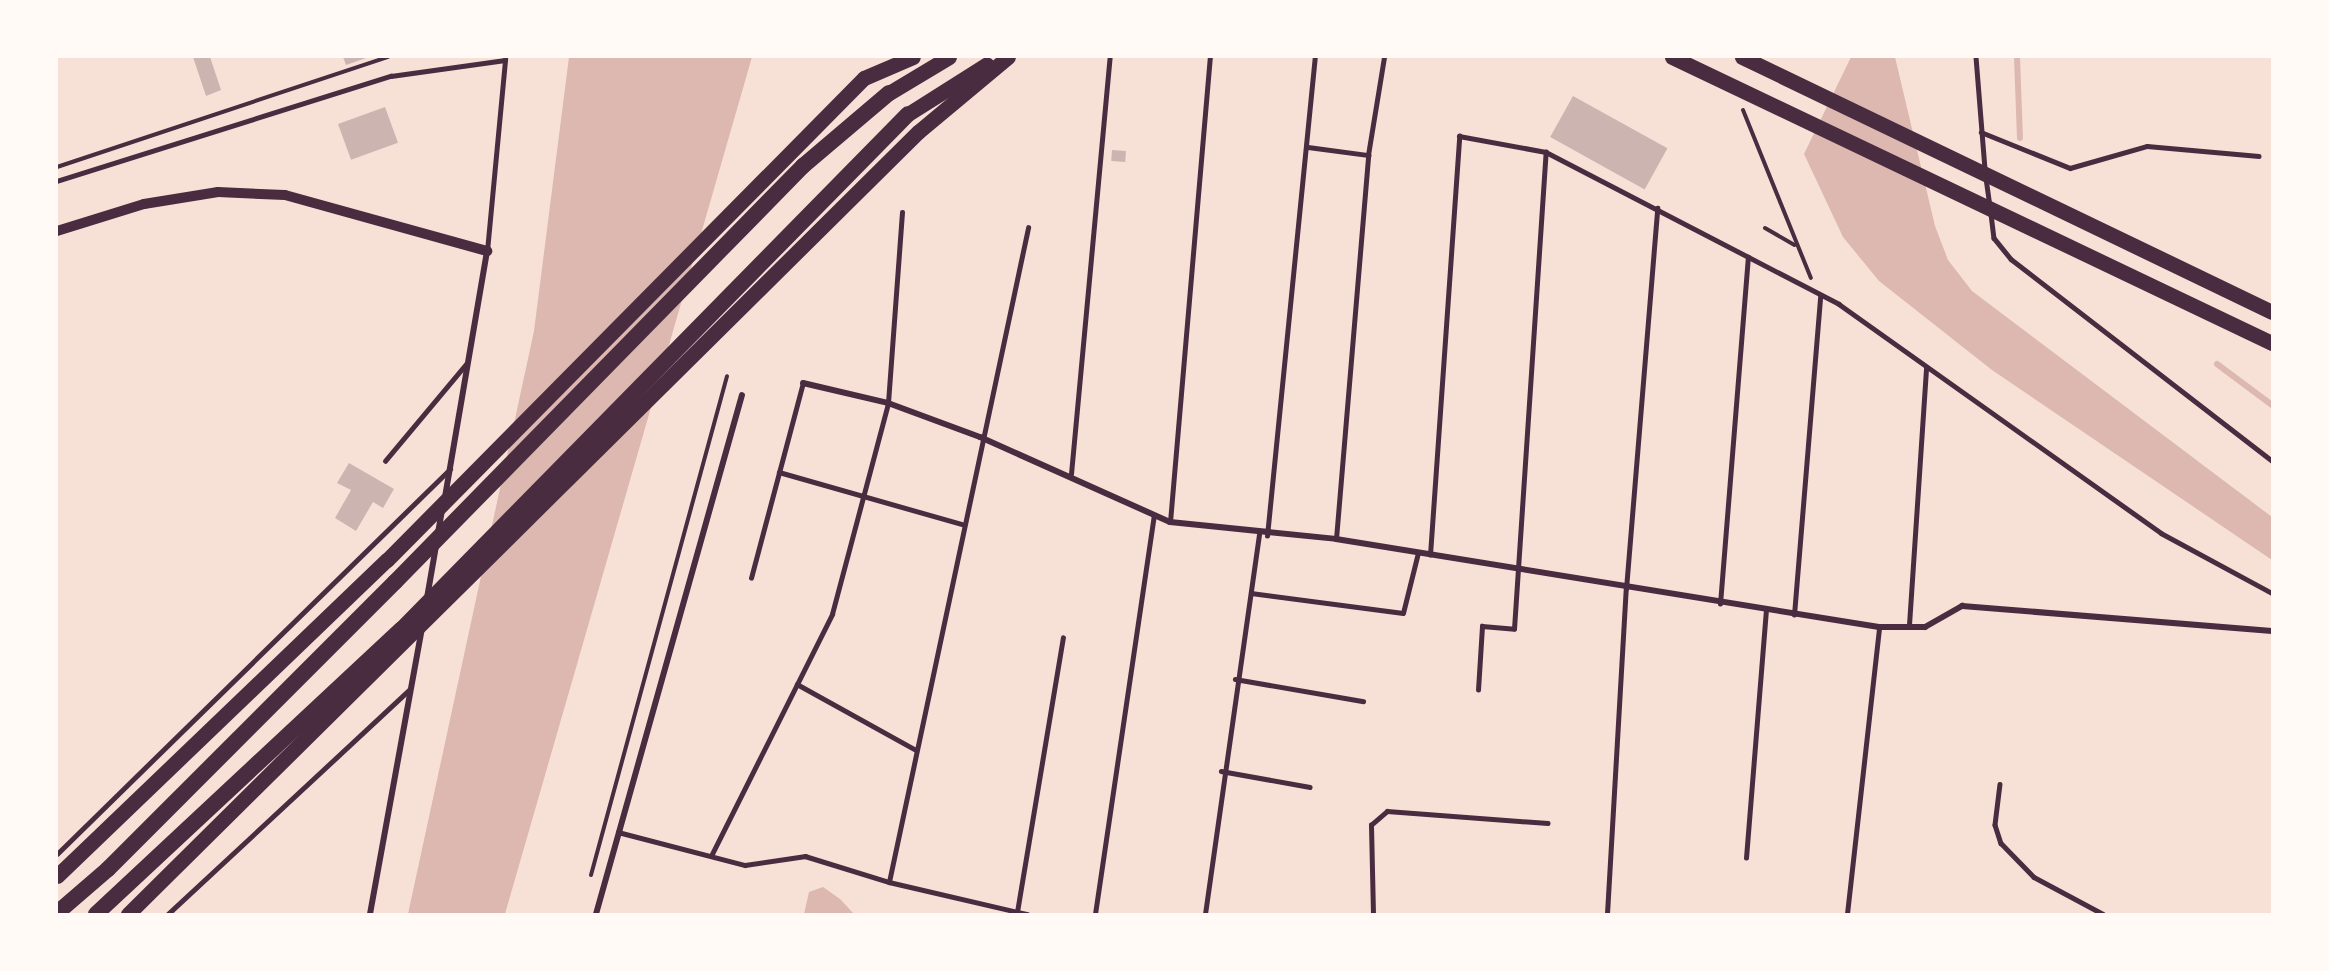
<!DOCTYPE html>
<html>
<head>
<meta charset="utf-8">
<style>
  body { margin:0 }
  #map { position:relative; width:2329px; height:971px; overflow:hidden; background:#f7e1d7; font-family:"Archivo Narrow",sans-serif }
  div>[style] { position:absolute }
  .water>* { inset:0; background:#dcb8b0 }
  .stream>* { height:6px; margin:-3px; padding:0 3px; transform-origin:3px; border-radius:3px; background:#dcb8b0 }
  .building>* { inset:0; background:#ccb4b1; transform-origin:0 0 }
  .path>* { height:4px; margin:-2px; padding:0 2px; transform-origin:2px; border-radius:2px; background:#4a2c40 }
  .service>* { height:4.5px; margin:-2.25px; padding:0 2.25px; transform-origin:2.25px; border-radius:2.25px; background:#4a2c40 }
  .minor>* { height:6px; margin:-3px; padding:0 3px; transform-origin:3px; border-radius:3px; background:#4a2c40 }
  .tertiary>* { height:10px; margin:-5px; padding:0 5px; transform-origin:5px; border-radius:5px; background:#4a2c40 }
  .primary>* { height:15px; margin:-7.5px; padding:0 7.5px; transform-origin:7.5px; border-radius:7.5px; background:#4a2c40 }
  .trunk>* { height:16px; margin:-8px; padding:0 8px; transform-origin:8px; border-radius:8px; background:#4a2c40 }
  span { translate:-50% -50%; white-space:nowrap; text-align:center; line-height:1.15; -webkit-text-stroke:5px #fffaf5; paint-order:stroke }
  .frame { position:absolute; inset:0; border:58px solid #fffaf5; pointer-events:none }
</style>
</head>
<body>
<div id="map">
  <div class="water">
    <i style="clip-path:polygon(569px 57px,752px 57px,505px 914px,408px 914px,534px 331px)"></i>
    <i style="clip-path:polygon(1851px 57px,1895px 57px,1935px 226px,1948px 260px,1972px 291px,2272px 517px,2272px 560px,1992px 370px,1879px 281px,1843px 237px,1804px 154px)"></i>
    <i style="clip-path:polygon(823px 887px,840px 899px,854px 914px,804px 914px,809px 892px)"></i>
  </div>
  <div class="stream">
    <i style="left:2017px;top:57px;width:81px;rotate:87.9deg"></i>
    <i style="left:2217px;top:364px;width:69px;rotate:36.7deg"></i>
  </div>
  <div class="building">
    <i style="clip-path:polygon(193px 57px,210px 57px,221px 90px,206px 96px)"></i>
    <i style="clip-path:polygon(343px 57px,369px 57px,346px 65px)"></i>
    <i style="left:1573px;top:96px;width:108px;height:47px;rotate:29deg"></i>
    <i style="left:385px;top:107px;width:38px;height:50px;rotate:70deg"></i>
    <i style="left:1112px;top:150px;width:14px;height:11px;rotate:4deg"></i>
    <i style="clip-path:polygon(349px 463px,394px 489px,383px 508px,373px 502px,356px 531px,335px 518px,351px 490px,337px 483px)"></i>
  </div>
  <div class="path">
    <i style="left:1743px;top:110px;width:181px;rotate:68deg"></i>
    <i style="left:57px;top:167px;width:349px;rotate:-18.4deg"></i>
    <i style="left:1765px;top:228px;width:34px;rotate:30deg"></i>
    <i style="left:591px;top:875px;width:517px;rotate:-74.75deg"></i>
  </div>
  <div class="service">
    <i style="left:1976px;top:57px;width:113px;rotate:85.4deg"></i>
    <i style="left:1981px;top:132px;width:96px;rotate:22deg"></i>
    <i style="left:2070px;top:168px;width:80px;rotate:-15.9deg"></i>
    <i style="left:2147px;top:146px;width:112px;rotate:5.1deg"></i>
    <i style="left:1308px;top:147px;width:61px;rotate:7.6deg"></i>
    <i style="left:1986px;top:178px;width:27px;rotate:82deg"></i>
    <i style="left:57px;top:181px;width:350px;rotate:-17.5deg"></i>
    <i style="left:391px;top:76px;width:115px;rotate:-8deg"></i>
    <i style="left:1991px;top:214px;width:24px;rotate:83deg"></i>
    <i style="left:1994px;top:238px;width:27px;rotate:51deg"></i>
    <i style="left:2011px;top:259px;width:330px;rotate:37.7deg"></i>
    <i style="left:487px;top:251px;width:193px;rotate:-84.6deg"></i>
    <i style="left:385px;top:461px;width:126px;rotate:-50.1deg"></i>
    <i style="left:779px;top:472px;width:190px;rotate:15.9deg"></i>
    <i style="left:1071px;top:474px;width:419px;rotate:-84.7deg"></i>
    <i style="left:1170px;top:522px;width:467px;rotate:-85.1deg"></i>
    <i style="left:1267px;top:536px;width:481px;rotate:-84.3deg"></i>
    <i style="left:1336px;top:539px;width:385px;rotate:-85.2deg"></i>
    <i style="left:1368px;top:155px;width:99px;rotate:-80.7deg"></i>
    <i style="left:1430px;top:555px;width:420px;rotate:-86deg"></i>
    <i style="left:1459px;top:136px;width:88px;rotate:10.4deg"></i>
    <i style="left:1546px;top:152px;width:330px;rotate:27.4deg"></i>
    <i style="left:1839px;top:304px;width:395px;rotate:35.4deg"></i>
    <i style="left:2161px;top:533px;width:126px;rotate:28.4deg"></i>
    <i style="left:751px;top:578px;width:202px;rotate:-75.1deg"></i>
    <i style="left:1251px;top:593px;width:153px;rotate:7.5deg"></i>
    <i style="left:1403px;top:613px;width:62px;rotate:-76deg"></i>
    <i style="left:1720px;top:604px;width:348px;rotate:-85.4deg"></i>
    <i style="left:1794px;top:615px;width:320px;rotate:-85.3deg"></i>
    <i style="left:1909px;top:625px;width:257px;rotate:-86.2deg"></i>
    <i style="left:1235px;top:679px;width:130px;rotate:9.8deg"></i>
    <i style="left:797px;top:684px;width:136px;rotate:29deg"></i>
    <i style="left:1478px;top:690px;width:64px;rotate:-86.4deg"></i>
    <i style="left:1482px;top:626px;width:32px;rotate:5deg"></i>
    <i style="left:1514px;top:629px;width:478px;rotate:-86.2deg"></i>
    <i style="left:1221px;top:771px;width:90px;rotate:10.2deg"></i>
    <i style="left:2000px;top:784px;width:41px;rotate:97deg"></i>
    <i style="left:1995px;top:825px;width:19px;rotate:72deg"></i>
    <i style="left:2001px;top:843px;width:47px;rotate:45.9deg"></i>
    <i style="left:2034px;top:877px;width:78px;rotate:28.2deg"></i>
    <i style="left:618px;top:832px;width:131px;rotate:14.6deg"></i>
    <i style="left:745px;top:865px;width:61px;rotate:-8.5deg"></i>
    <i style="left:805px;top:856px;width:88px;rotate:17.2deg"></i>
    <i style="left:889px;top:882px;width:142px;rotate:13.1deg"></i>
    <i style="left:57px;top:854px;width:550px;rotate:-44.41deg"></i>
    <i style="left:712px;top:854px;width:268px;rotate:-63.4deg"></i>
    <i style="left:832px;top:614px;width:218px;rotate:-75.1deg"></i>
    <i style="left:888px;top:403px;width:191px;rotate:-85.8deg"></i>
    <i style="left:1746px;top:858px;width:248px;rotate:-85.4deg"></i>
    <i style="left:889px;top:882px;width:669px;rotate:-78deg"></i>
    <i style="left:1017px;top:912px;width:278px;rotate:-80.5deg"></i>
    <i style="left:168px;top:914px;width:330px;rotate:-42.9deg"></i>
    <i style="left:1095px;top:914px;width:402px;rotate:-81.6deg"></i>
    <i style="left:1205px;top:914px;width:383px;rotate:-81.9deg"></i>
    <i style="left:1373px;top:914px;width:89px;rotate:-91.3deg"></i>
    <i style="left:1371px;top:825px;width:21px;rotate:-41deg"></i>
    <i style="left:1387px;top:811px;width:161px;rotate:4.3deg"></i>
    <i style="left:1607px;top:914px;width:326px;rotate:-86.7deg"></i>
    <i style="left:1626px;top:589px;width:382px;rotate:-85.3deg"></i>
    <i style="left:1847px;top:914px;width:289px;rotate:-83.6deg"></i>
  </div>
  <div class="minor">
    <i style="left:803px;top:383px;width:87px;rotate:13.2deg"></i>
    <i style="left:888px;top:403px;width:98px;rotate:20.3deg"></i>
    <i style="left:980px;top:437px;width:208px;rotate:24.1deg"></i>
    <i style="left:1170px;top:522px;width:167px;rotate:5.8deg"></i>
    <i style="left:1336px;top:539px;width:550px;rotate:9.21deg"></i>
    <i style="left:1879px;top:627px;width:46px"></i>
    <i style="left:1925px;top:627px;width:43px;rotate:-29.6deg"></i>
    <i style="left:1962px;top:606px;width:311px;rotate:4.6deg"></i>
    <i style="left:445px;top:497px;width:250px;rotate:-80.3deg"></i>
    <i style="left:438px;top:533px;width:23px;rotate:-80deg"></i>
    <i style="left:427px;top:598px;width:53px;rotate:-80.2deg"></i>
    <i style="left:370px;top:914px;width:291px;rotate:-79.7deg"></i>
    <i style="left:596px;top:914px;width:539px;rotate:-74.29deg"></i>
  </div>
  <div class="tertiary">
    <i style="left:57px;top:231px;width:91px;rotate:-17.2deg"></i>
    <i style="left:144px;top:204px;width:75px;rotate:-9.2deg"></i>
    <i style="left:218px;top:192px;width:67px;rotate:2.6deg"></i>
    <i style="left:285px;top:195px;width:210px;rotate:15.5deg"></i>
  </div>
  <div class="primary">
    <i style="left:1672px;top:57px;width:665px;rotate:25.49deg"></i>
    <i style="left:1742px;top:57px;width:588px;rotate:25.69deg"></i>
    <i style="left:889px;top:93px;width:70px;rotate:-31deg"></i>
    <i style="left:908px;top:114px;width:93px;rotate:-32.3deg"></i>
    <i style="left:57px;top:876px;width:457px;rotate:-43.8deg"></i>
    <i style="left:387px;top:560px;width:678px;rotate:-45.3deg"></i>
    <i style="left:864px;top:78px;width:53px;rotate:-23.2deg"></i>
    <i style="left:128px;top:914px;width:1112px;rotate:-44.71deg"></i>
    <i style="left:918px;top:132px;width:117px;rotate:-39.8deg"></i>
  </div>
  <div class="trunk">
    <i style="left:57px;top:913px;width:67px;rotate:-40.8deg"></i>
    <i style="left:108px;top:869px;width:406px;rotate:-45deg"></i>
    <i style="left:395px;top:582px;width:583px;rotate:-45.56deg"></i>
    <i style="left:803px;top:166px;width:113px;rotate:-40.3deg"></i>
    <i style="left:96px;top:914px;width:417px;rotate:-43deg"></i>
    <i style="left:401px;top:630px;width:723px;rotate:-45.5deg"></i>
  </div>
  <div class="frame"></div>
</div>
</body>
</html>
